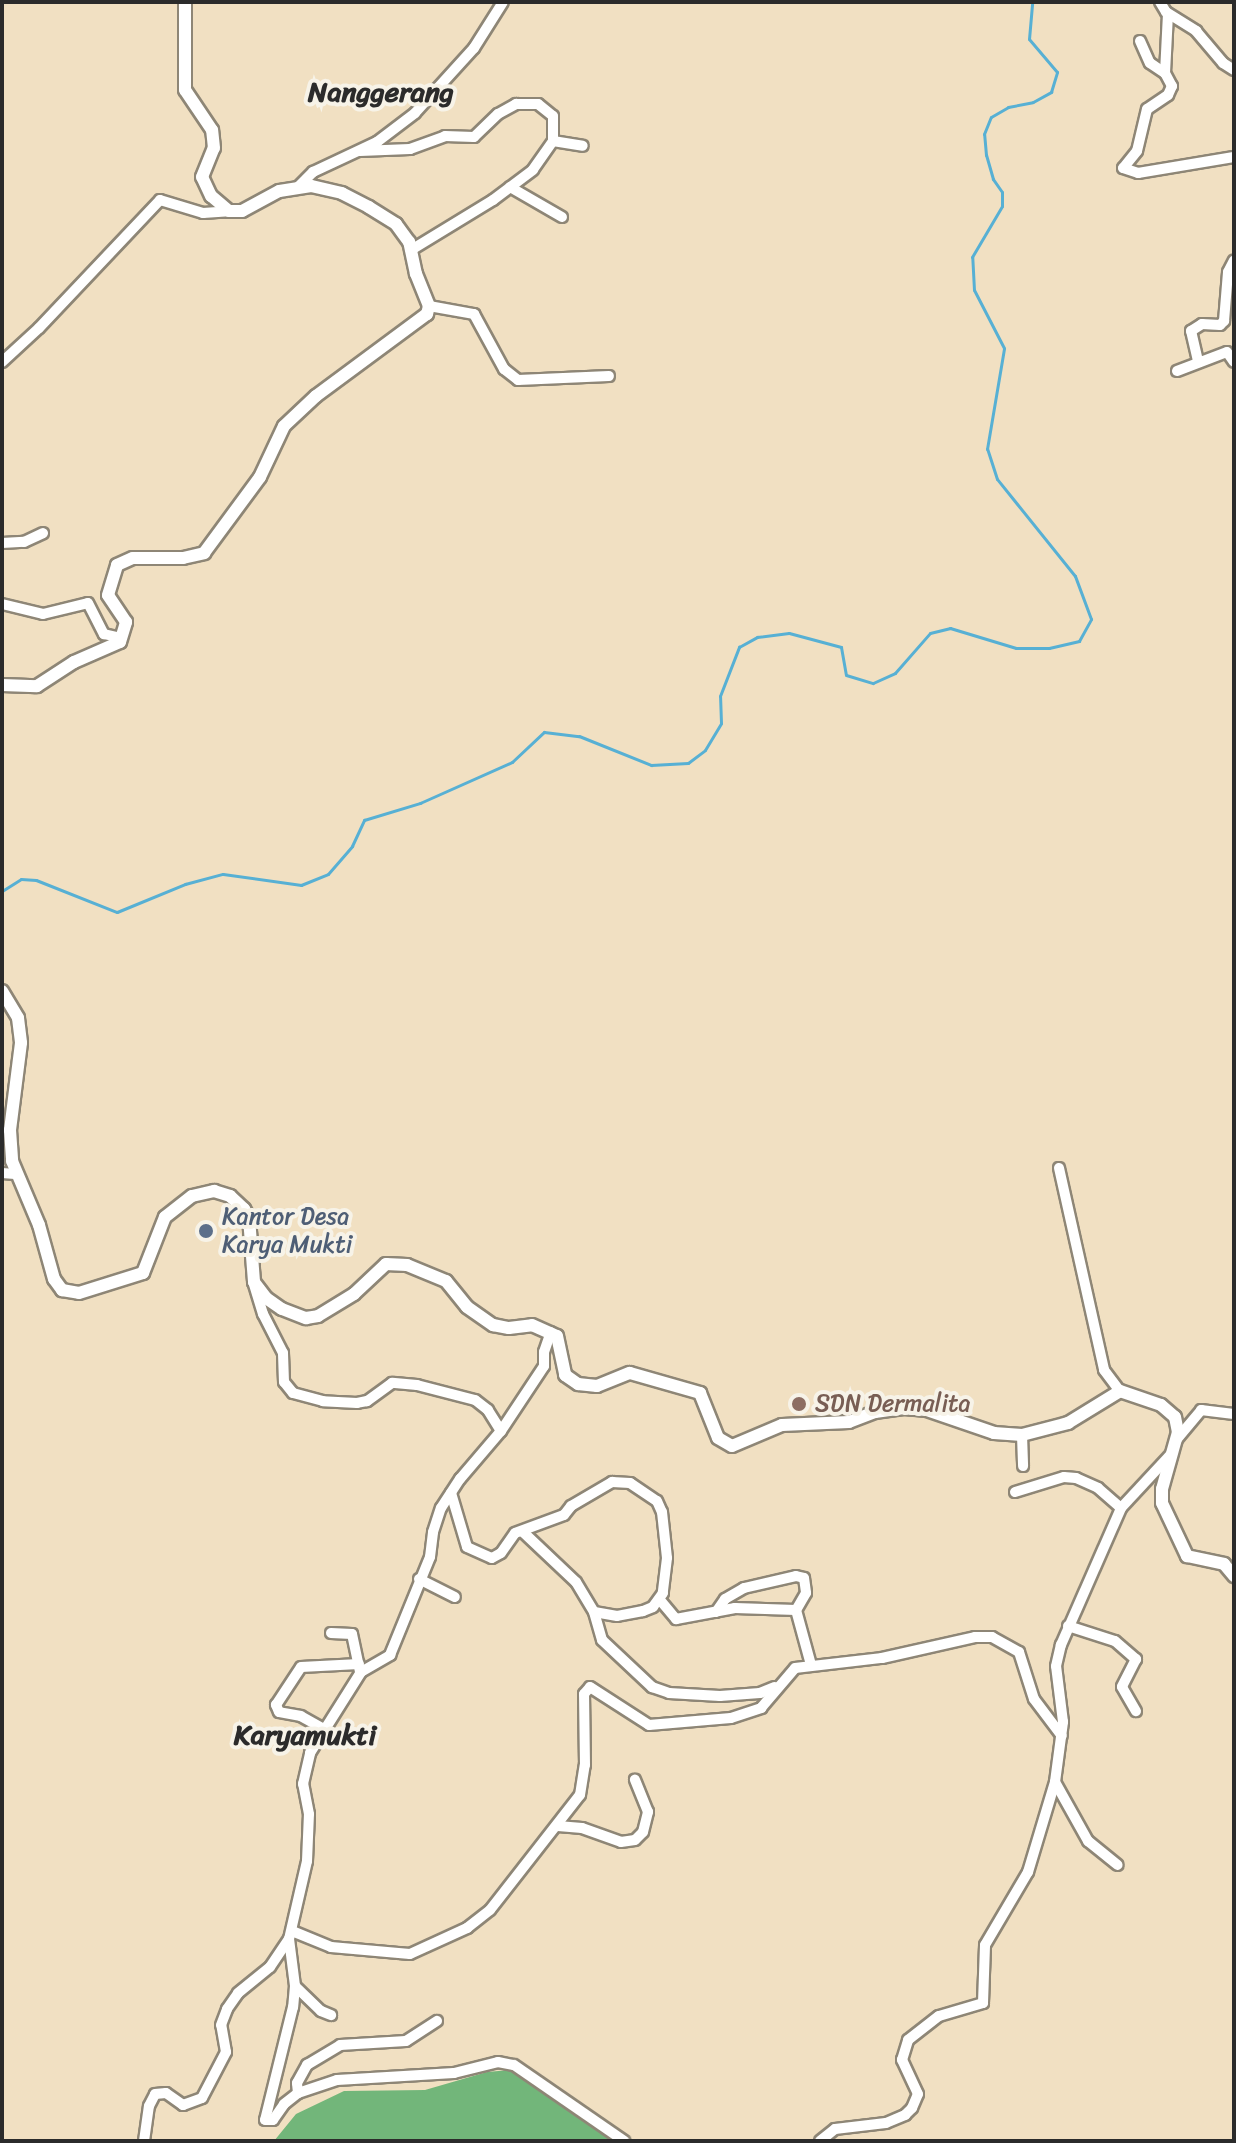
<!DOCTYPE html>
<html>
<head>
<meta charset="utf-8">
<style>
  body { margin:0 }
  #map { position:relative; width:1236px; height:2143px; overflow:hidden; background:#f1e0c2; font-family:Sriracha,sans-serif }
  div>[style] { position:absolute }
  .forest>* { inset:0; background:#72b67a }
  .stream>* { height:3px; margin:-1.5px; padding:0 1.5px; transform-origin:1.5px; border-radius:1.5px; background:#57b0d4 }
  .roads { filter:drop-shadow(2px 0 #8e8676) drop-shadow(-2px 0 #8e8676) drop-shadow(0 2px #8e8676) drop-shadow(0 -2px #8e8676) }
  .minor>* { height:10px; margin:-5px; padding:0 5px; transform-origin:5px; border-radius:5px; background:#fff }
  .tertiary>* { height:12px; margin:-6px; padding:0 6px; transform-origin:6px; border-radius:6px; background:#fff }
  .dots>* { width:22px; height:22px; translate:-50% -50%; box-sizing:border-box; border:4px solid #f7f3e8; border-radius:50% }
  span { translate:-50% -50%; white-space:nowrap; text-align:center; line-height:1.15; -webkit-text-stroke:8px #f7f3e8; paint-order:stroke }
  .service-label { font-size:24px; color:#4e5e75 }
  .left { translate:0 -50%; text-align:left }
  .education-label { font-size:24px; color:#785e54 }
  .quarter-label { font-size:28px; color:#2b2b2b; font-weight:700 }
  .frame { position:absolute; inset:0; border:4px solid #2b2b2b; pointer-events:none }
</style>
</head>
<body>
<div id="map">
  <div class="forest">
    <i style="clip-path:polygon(510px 2070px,525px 2075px,536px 2087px,618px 2141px,274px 2141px,296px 2114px,344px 2091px,425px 2090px,487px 2072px)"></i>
  </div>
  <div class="stream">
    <i style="left:2px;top:891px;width:22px;rotate:-32deg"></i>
    <i style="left:21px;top:879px;width:15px;rotate:4deg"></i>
    <i style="left:36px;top:880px;width:87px;rotate:21.6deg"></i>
    <i style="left:117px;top:912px;width:74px;rotate:-22.4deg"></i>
    <i style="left:185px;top:884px;width:39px;rotate:-15deg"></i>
    <i style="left:223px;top:874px;width:79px;rotate:8deg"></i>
    <i style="left:301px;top:885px;width:29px;rotate:-22deg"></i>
    <i style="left:328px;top:874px;width:37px;rotate:-49deg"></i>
    <i style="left:352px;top:846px;width:29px;rotate:-65deg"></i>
    <i style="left:364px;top:820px;width:59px;rotate:-16.9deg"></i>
    <i style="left:420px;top:803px;width:101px;rotate:-24deg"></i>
    <i style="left:512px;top:762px;width:44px;rotate:-43.2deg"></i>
    <i style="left:544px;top:732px;width:35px;rotate:7deg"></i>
    <i style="left:579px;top:736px;width:78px;rotate:21.9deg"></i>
    <i style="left:651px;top:765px;width:37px;rotate:-3deg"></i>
    <i style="left:688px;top:763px;width:21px;rotate:-37deg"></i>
    <i style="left:705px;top:750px;width:31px;rotate:-59deg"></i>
    <i style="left:721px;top:723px;width:27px;rotate:-92deg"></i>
    <i style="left:720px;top:696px;width:53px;rotate:-68.8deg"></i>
    <i style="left:739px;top:647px;width:21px;rotate:-29deg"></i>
    <i style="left:757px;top:637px;width:32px;rotate:-7deg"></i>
    <i style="left:789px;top:633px;width:54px;rotate:15.1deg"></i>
    <i style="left:841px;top:647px;width:28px;rotate:80deg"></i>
    <i style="left:846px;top:675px;width:28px;rotate:17deg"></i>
    <i style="left:873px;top:683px;width:24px;rotate:-24deg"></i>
    <i style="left:895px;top:673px;width:53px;rotate:-48.8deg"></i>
    <i style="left:930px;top:633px;width:21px;rotate:-14deg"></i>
    <i style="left:950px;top:628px;width:69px;rotate:16.9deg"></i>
    <i style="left:1016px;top:648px;width:33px"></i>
    <i style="left:1049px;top:648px;width:31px;rotate:-13deg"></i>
    <i style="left:1079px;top:641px;width:25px;rotate:-61deg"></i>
    <i style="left:1091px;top:619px;width:46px;rotate:-110.4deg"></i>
    <i style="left:1075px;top:576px;width:124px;rotate:-128.8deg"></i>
    <i style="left:997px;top:479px;width:32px;rotate:-108deg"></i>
    <i style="left:987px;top:449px;width:102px;rotate:-80.4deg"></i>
    <i style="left:1004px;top:348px;width:65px;rotate:-117.3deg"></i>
    <i style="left:974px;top:290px;width:33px;rotate:-93deg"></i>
    <i style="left:972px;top:257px;width:59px;rotate:-59.5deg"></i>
    <i style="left:1002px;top:206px;width:14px;rotate:-90deg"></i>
    <i style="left:1002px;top:192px;width:16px;rotate:-125deg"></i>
    <i style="left:993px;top:179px;width:25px;rotate:-106deg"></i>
    <i style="left:986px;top:155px;width:21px;rotate:-95deg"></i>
    <i style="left:984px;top:134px;width:18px;rotate:-68deg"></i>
    <i style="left:991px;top:117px;width:20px;rotate:-30deg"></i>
    <i style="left:1008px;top:107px;width:25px;rotate:-11deg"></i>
    <i style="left:1033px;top:102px;width:21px;rotate:-29deg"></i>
    <i style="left:1051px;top:92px;width:21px;rotate:-73deg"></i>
    <i style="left:1057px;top:72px;width:43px;rotate:-130.3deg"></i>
    <i style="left:1029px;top:39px;width:37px;rotate:-85deg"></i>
  </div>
  <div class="roads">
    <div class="minor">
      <i style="left:1160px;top:2px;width:12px;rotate:59deg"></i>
      <i style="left:1166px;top:12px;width:36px;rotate:32deg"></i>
      <i style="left:1196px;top:31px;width:42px;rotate:49.8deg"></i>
      <i style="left:1223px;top:63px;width:13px;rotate:32deg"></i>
      <i style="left:1140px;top:41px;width:24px;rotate:66deg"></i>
      <i style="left:1150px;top:63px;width:18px;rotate:34deg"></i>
      <i style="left:1165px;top:73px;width:15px;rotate:62deg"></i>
      <i style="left:1172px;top:86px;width:10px;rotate:114deg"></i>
      <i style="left:1168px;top:95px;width:25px;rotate:146deg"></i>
      <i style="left:1147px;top:109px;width:43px;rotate:103.4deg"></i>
      <i style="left:1137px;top:151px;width:22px;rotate:129deg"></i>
      <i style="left:1123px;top:168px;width:16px;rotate:18deg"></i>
      <i style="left:1138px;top:173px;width:97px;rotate:-9.5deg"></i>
      <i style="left:1165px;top:73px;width:59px;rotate:-87.1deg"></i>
      <i style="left:553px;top:141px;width:30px;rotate:9deg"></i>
      <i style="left:360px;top:151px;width:50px;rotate:-2.3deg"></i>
      <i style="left:410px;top:149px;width:37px;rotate:-20deg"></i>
      <i style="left:445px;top:136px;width:29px;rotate:2deg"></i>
      <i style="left:474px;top:137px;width:33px;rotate:-44deg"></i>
      <i style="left:498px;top:114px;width:21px;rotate:-29deg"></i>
      <i style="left:516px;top:104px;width:22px"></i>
      <i style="left:538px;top:104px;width:19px;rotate:39deg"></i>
      <i style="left:553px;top:116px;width:25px;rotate:90deg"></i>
      <i style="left:553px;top:141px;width:35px;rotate:125deg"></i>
      <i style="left:533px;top:170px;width:50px;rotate:143.1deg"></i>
      <i style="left:493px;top:200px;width:96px;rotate:148.6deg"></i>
      <i style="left:299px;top:186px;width:20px;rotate:-45deg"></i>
      <i style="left:313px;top:172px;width:71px;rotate:-25.1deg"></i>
      <i style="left:377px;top:142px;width:48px;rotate:-37.3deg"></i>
      <i style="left:415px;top:113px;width:88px;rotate:-47.8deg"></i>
      <i style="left:474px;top:48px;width:54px;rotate:-57.8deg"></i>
      <i style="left:510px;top:187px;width:60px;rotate:30deg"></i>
      <i style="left:429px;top:306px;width:46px;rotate:10.1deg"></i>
      <i style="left:474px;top:314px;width:63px;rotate:61.4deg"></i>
      <i style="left:504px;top:369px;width:18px;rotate:38deg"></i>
      <i style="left:518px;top:380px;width:91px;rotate:-2.5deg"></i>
      <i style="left:1198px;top:361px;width:31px;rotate:-103deg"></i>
      <i style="left:1191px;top:331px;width:13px;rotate:-32deg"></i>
      <i style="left:1202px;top:324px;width:18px;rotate:3deg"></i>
      <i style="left:1220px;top:325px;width:6px;rotate:-45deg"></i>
      <i style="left:1224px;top:321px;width:49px;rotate:-85.3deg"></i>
      <i style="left:1228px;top:272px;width:13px;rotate:-63deg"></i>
      <i style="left:2px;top:362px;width:50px;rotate:-42.6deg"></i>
      <i style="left:39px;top:328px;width:176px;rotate:-46.6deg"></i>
      <i style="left:160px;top:200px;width:45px;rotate:16.8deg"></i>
      <i style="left:203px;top:213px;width:26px;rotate:-4deg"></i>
      <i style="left:1177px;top:371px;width:53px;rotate:-20.8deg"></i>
      <i style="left:1227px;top:352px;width:12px;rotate:55deg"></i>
      <i style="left:2px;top:543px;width:22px;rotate:-3deg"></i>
      <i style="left:24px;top:542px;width:21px;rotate:-25deg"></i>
      <i style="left:2px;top:604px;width:42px;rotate:13.7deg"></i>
      <i style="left:43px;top:614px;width:46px;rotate:-13.7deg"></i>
      <i style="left:88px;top:603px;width:35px;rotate:63deg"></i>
      <i style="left:104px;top:634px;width:18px;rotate:13deg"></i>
      <i style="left:1059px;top:1168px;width:207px;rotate:77.4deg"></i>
      <i style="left:1104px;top:1370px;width:26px;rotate:53deg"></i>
      <i style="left:2px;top:1173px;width:13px;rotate:4deg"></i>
      <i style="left:501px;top:1431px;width:78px;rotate:-56.5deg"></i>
      <i style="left:544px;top:1366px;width:14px;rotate:-90deg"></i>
      <i style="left:544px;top:1352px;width:21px;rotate:-71deg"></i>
      <i style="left:1022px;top:1435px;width:31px;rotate:88deg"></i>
      <i style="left:1177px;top:1439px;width:38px;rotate:-50deg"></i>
      <i style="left:1201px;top:1410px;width:33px;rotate:7deg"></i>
      <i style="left:1015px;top:1492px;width:51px;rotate:-17deg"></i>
      <i style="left:1064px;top:1477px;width:12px;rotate:5deg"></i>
      <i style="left:1076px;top:1478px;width:24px;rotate:24deg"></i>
      <i style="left:1098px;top:1488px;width:30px;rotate:41deg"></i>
      <i style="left:451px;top:1493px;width:56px;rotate:73.5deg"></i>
      <i style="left:467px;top:1547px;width:27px;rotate:24deg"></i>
      <i style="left:492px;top:1558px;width:10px;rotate:-29deg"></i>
      <i style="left:501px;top:1553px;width:24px;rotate:-55deg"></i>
      <i style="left:515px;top:1533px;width:52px;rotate:-20.2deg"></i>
      <i style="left:564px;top:1515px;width:11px;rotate:-52deg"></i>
      <i style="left:571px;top:1506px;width:48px;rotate:-30.3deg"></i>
      <i style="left:612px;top:1482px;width:18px;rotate:3deg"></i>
      <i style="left:630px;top:1483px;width:32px;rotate:34deg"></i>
      <i style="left:657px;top:1501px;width:12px;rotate:66deg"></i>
      <i style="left:662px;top:1512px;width:46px;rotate:83.8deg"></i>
      <i style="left:667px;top:1558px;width:35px;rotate:97deg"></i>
      <i style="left:663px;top:1593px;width:17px;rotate:126deg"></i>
      <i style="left:653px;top:1607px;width:11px;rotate:158deg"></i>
      <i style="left:643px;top:1611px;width:26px;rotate:169deg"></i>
      <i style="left:617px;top:1616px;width:23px;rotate:-170deg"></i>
      <i style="left:522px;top:1531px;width:74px;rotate:43.4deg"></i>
      <i style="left:576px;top:1582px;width:35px;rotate:59deg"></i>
      <i style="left:594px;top:1612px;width:29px;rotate:74deg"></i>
      <i style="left:602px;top:1640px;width:69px;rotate:43.2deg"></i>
      <i style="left:652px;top:1687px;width:18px;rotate:19deg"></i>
      <i style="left:669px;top:1693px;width:51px;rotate:3.4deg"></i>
      <i style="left:720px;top:1696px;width:40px;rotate:-4.3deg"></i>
      <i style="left:760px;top:1693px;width:16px;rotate:-22deg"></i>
      <i style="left:419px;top:1579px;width:40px;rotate:26.6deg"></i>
      <i style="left:660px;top:1600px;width:25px;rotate:50deg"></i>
      <i style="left:676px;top:1619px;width:60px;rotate:-10.6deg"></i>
      <i style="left:735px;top:1608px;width:61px;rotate:1.9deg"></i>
      <i style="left:796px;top:1610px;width:57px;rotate:74.7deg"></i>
      <i style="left:716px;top:1612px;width:16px;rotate:-55deg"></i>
      <i style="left:725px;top:1599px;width:22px;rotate:-30deg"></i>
      <i style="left:744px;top:1588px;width:53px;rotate:-13deg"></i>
      <i style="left:796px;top:1576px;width:8px;rotate:14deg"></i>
      <i style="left:804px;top:1578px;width:15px;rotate:82deg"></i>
      <i style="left:806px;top:1593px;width:20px;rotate:120deg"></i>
      <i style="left:1068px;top:1626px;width:49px;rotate:17.7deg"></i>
      <i style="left:1115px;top:1641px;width:28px;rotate:41deg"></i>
      <i style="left:1136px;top:1659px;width:31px;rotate:117deg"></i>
      <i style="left:1122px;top:1687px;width:28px;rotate:60deg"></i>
      <i style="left:331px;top:1633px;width:21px;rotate:3deg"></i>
      <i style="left:352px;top:1634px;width:38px;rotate:78deg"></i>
      <i style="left:324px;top:1729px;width:26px;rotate:-151deg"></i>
      <i style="left:301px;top:1716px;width:22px;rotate:-170deg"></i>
      <i style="left:279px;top:1712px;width:8px;rotate:-113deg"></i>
      <i style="left:276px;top:1705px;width:45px;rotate:-56.7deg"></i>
      <i style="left:301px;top:1667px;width:58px;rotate:-3deg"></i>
      <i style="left:1055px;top:1782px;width:68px;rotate:60.8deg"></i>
      <i style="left:1088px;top:1841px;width:38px;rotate:39deg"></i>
      <i style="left:558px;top:1826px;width:24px;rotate:5deg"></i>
      <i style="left:582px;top:1828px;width:41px;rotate:19.7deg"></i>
      <i style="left:621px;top:1842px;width:14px;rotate:-8deg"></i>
      <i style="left:635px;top:1840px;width:11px;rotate:-45deg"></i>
      <i style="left:643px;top:1832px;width:21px;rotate:-76deg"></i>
      <i style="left:648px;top:1812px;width:35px;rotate:-112deg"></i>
      <i style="left:292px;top:1931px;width:42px;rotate:22.3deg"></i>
      <i style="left:331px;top:1947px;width:79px;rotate:5.1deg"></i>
      <i style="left:410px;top:1954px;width:63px;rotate:-24.5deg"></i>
      <i style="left:467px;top:1928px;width:29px;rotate:-38deg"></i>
      <i style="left:490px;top:1910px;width:146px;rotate:-52deg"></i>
      <i style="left:580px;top:1795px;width:30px;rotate:-81deg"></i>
      <i style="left:585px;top:1765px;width:71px;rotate:-90.8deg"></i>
      <i style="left:584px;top:1694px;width:9px;rotate:-49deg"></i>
      <i style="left:590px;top:1687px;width:70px;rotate:32.8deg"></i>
      <i style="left:649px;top:1725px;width:82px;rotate:-4.9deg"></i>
      <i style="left:731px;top:1718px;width:32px;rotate:-18deg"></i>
      <i style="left:761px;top:1708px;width:52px;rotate:-49.6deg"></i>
      <i style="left:795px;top:1668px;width:88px;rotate:-6.6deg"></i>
      <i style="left:882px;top:1658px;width:95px;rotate:-12.7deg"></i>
      <i style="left:975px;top:1637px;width:17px"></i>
      <i style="left:992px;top:1637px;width:31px;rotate:29deg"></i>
      <i style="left:1019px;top:1652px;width:49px;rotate:72.3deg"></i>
      <i style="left:1034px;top:1699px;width:46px;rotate:52.9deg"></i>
      <i style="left:289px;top:1939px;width:47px;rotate:82.7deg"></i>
      <i style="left:295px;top:1986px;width:21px;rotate:95deg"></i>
      <i style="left:293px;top:2007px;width:116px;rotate:103.9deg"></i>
      <i style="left:265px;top:2120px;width:8px"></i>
      <i style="left:273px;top:2120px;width:19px;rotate:-55deg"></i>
      <i style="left:284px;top:2104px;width:18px;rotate:-38deg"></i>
      <i style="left:298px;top:2093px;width:41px;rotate:-18.4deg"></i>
      <i style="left:337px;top:2080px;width:117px;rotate:-3.4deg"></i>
      <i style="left:454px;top:2073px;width:45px;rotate:-14deg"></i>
      <i style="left:498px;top:2062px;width:16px;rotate:11deg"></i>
      <i style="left:514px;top:2065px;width:134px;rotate:34.6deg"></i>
      <i style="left:295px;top:1986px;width:36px;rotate:44deg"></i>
      <i style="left:321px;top:2011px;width:11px;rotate:22deg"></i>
      <i style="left:298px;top:2093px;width:10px;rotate:-96deg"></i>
      <i style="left:297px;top:2083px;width:21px;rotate:-61deg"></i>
      <i style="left:307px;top:2065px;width:39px;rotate:-31deg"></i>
      <i style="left:340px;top:2045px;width:66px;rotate:-3.5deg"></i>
      <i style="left:406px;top:2041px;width:37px;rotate:-33deg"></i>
      <i style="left:144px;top:2141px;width:35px;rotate:-82deg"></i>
      <i style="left:149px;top:2106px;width:13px;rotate:-63deg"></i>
      <i style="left:155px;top:2094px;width:11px;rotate:-5deg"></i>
      <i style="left:166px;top:2093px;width:21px;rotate:35deg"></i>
      <i style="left:183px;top:2105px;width:20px;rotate:-20deg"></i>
      <i style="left:202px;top:2098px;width:52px;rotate:-62.4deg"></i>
      <i style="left:226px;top:2052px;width:27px;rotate:-100deg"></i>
      <i style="left:221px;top:2025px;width:17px;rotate:-69deg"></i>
      <i style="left:227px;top:2009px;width:19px;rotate:-55deg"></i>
      <i style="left:238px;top:1993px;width:41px;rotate:-39.1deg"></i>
      <i style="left:270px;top:1967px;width:34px;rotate:-56deg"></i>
      <i style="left:289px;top:1939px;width:80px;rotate:-77deg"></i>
      <i style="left:307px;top:1861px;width:47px;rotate:-87.6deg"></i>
      <i style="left:309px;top:1814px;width:31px;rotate:-101deg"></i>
      <i style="left:303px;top:1784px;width:32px;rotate:-77deg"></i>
      <i style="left:310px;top:1753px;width:96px;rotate:-57.8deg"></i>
      <i style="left:361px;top:1672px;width:34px;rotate:-30deg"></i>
      <i style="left:390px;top:1655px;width:106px;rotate:-67.8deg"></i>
      <i style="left:430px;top:1557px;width:25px;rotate:-83deg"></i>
      <i style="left:433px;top:1532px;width:25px;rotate:-72deg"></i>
      <i style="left:441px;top:1508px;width:35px;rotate:-57deg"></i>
      <i style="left:460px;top:1479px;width:63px;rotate:-49.5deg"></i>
      <i style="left:501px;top:1431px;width:25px;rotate:-122deg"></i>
      <i style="left:488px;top:1410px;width:16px;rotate:-142deg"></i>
      <i style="left:475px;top:1400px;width:60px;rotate:-165.5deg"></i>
      <i style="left:417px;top:1385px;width:25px;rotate:-175deg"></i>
      <i style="left:392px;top:1383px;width:31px;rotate:144deg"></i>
      <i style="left:367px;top:1401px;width:10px;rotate:169deg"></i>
      <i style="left:357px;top:1403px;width:34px;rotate:-177deg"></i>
      <i style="left:323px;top:1401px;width:31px;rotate:-165deg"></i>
      <i style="left:293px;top:1393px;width:14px;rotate:-129deg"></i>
      <i style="left:284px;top:1382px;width:29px;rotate:-92deg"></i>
      <i style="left:283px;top:1353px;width:44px;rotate:-117.1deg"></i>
      <i style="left:263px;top:1314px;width:31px;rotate:-107deg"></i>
      <i style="left:820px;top:2141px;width:19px;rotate:-39deg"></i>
      <i style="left:835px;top:2129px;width:51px;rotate:-6.7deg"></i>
      <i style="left:886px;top:2123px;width:21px;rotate:-23deg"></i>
      <i style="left:905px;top:2115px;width:10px;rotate:-45deg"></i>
      <i style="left:912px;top:2108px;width:15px;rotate:-67deg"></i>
      <i style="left:918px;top:2094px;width:38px;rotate:-115deg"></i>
      <i style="left:902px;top:2060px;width:21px;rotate:-73deg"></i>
      <i style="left:908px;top:2040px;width:39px;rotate:-38deg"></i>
      <i style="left:939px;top:2016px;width:46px;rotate:-16.5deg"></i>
      <i style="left:983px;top:2003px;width:58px;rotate:-88deg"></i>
      <i style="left:985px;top:1945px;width:85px;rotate:-59.5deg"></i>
      <i style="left:1028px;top:1872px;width:94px;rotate:-73.3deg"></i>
      <i style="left:1055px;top:1782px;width:61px;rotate:-82.4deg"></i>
      <i style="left:1063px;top:1722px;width:56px;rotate:-97.1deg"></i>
      <i style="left:1056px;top:1666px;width:22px;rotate:-77deg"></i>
      <i style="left:1061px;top:1645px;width:150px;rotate:-66.3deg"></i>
      <i style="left:1121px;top:1508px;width:76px;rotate:-47.1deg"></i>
    </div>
    <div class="tertiary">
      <i style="left:2px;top:685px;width:35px;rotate:2deg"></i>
      <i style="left:37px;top:686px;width:44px;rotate:-33deg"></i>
      <i style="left:74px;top:662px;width:50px;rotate:-23.5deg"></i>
      <i style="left:120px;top:642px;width:21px;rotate:-73deg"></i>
      <i style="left:126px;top:622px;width:32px;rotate:-124deg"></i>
      <i style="left:108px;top:595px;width:31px;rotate:-73deg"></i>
      <i style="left:117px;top:565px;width:17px;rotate:-24deg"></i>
      <i style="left:133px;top:558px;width:50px"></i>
      <i style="left:183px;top:558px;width:22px;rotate:-13deg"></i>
      <i style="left:204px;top:553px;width:94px;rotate:-53.6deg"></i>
      <i style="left:260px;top:477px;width:56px;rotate:-64.8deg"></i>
      <i style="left:284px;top:426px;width:44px;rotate:-43.2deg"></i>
      <i style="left:316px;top:396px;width:138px;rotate:-36.5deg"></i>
      <i style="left:427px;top:314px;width:8px;rotate:-76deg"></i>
      <i style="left:429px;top:306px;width:35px;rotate:-112deg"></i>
      <i style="left:416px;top:274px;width:33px;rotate:-102deg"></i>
      <i style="left:409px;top:242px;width:22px;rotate:-126deg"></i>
      <i style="left:396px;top:224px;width:32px;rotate:-148deg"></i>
      <i style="left:369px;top:207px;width:30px;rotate:-153deg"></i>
      <i style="left:342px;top:193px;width:32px;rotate:-167deg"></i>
      <i style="left:311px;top:186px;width:32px;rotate:171deg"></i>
      <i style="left:279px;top:191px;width:42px;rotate:151.6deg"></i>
      <i style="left:242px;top:211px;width:13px;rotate:180deg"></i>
      <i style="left:229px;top:211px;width:23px;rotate:-140deg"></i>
      <i style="left:211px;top:196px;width:21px;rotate:-115deg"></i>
      <i style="left:202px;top:177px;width:31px;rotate:-68deg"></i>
      <i style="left:214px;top:148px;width:18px;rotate:-96deg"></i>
      <i style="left:212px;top:130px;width:48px;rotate:-124deg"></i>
      <i style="left:185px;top:90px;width:88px;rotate:-90deg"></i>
      <i style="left:2px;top:991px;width:31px;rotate:59deg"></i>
      <i style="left:18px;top:1018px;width:25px;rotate:83deg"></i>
      <i style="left:21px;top:1043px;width:88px;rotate:97.2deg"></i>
      <i style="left:10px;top:1130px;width:31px;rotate:86deg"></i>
      <i style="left:12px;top:1161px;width:69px;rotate:67.1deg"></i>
      <i style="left:39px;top:1225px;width:56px;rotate:74.5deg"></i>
      <i style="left:54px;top:1279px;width:14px;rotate:54deg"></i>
      <i style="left:62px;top:1290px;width:17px;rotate:10deg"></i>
      <i style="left:79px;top:1293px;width:67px;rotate:-17.4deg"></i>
      <i style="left:143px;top:1273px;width:60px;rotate:-68.6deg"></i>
      <i style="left:165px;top:1217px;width:34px;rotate:-38deg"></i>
      <i style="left:192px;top:1196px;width:23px;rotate:-13deg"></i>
      <i style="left:214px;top:1191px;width:17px;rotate:17deg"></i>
      <i style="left:230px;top:1196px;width:19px;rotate:43deg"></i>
      <i style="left:244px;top:1209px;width:10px;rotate:61deg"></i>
      <i style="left:249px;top:1218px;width:64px;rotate:85.5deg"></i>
      <i style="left:254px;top:1282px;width:20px;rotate:53deg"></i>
      <i style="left:266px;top:1298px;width:19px;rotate:35deg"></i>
      <i style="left:282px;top:1309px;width:26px;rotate:21deg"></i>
      <i style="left:306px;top:1318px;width:12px;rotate:-9deg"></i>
      <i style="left:318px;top:1316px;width:42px;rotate:-31.4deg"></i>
      <i style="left:354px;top:1294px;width:44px;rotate:-43.2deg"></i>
      <i style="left:386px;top:1264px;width:21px;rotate:3deg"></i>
      <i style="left:407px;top:1265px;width:42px;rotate:22.3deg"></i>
      <i style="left:446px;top:1281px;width:33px;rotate:51deg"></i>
      <i style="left:467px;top:1307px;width:32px;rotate:35deg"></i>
      <i style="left:493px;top:1325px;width:16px;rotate:11deg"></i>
      <i style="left:509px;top:1328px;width:23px;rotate:-7deg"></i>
      <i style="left:532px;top:1325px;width:27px;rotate:24deg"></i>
      <i style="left:557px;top:1336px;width:40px;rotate:78deg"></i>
      <i style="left:565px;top:1375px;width:16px;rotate:35deg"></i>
      <i style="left:578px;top:1384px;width:19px;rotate:6deg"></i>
      <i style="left:597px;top:1386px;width:35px;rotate:-22deg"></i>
      <i style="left:630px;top:1373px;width:73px;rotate:15.9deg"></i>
      <i style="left:700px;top:1393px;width:48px;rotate:68.2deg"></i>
      <i style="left:718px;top:1438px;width:16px;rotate:30deg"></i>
      <i style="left:732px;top:1446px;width:54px;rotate:-22.8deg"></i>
      <i style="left:782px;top:1425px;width:67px;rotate:-2.6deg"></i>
      <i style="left:849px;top:1422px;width:28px;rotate:-21deg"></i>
      <i style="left:875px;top:1412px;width:29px;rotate:-8deg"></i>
      <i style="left:904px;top:1408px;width:23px;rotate:5deg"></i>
      <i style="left:927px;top:1410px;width:71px;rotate:18.9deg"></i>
      <i style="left:994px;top:1433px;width:28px;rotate:4deg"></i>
      <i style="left:1022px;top:1435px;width:48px;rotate:-14.6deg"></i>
      <i style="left:1068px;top:1423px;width:61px;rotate:-31.6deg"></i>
      <i style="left:1120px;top:1391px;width:43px;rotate:18.9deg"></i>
      <i style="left:1161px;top:1405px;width:18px;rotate:41deg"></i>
      <i style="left:1175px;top:1417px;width:15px;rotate:79deg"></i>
      <i style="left:1178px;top:1432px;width:59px;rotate:105.7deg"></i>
      <i style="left:1162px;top:1489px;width:14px;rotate:90deg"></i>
      <i style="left:1162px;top:1503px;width:59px;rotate:64.7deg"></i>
      <i style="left:1187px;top:1556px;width:38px;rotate:12deg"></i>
      <i style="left:1224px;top:1564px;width:16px;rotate:50deg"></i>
    </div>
  </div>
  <div class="dots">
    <i style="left:206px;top:1231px;background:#5c6f8a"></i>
    <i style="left:799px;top:1404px;background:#8d6e63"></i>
  </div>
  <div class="service-label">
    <span class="left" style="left:222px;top:1231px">Kantor Desa<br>Karya Mukti</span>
  </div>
  <div class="education-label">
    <span class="left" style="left:815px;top:1404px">SDN Dermalita</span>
  </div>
  <div class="quarter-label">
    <span style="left:381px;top:92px">Nanggerang</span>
    <span style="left:305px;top:1735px">Karyamukti</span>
  </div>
  <div class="frame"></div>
</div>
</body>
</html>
